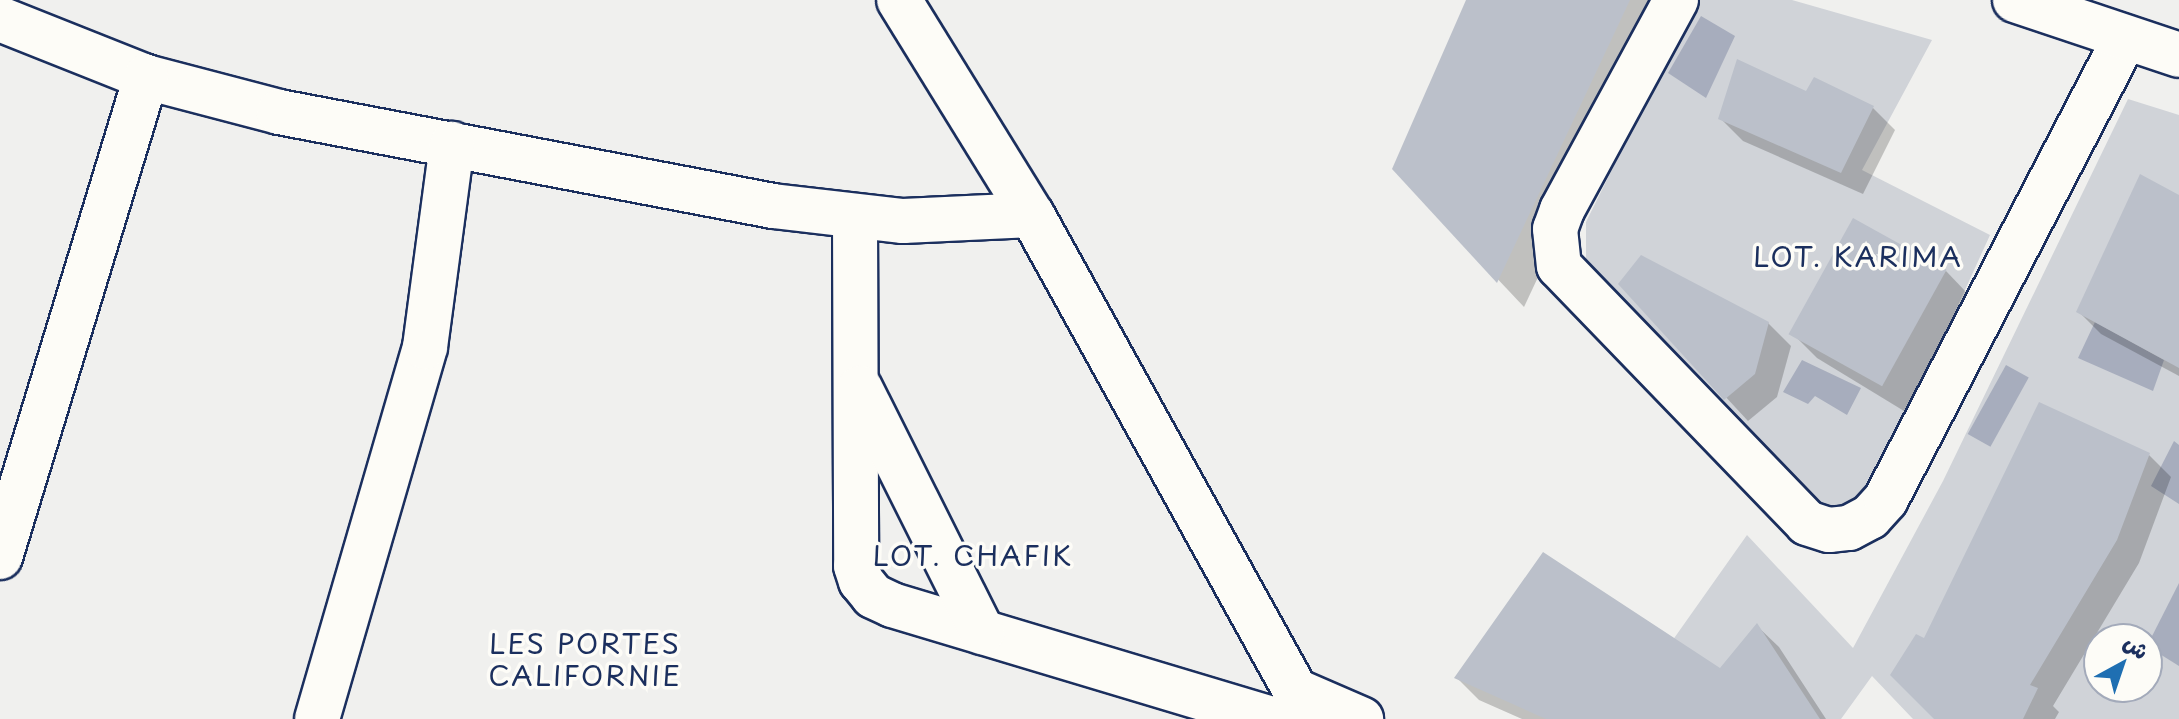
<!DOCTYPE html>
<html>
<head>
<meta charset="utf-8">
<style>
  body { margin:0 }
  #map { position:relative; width:2179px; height:719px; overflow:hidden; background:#f0f0ee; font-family:"Playpen Sans","Playpen Sans Arabic",sans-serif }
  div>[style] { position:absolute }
  .green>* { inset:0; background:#d0d3d8 }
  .water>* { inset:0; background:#a7adbd; transform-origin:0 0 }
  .shadow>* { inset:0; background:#0003 }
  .building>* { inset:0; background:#bbc0ca; transform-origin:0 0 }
  .roads { filter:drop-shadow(2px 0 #1b2f5e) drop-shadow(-2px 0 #1b2f5e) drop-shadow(0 2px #1b2f5e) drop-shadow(0 -2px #1b2f5e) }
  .minor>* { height:44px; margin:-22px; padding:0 22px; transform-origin:22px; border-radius:22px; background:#fdfcf7 }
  span { translate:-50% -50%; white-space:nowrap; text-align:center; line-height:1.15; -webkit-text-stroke:7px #fdfcf7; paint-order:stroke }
  .quarter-label { font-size:28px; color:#1b2f5e; letter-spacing:2px }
  .north { position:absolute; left:2083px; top:623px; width:80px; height:80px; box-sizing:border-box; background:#fdfcf7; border:2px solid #a3aaba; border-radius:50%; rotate:40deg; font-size:22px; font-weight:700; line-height:32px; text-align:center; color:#1b2f5e }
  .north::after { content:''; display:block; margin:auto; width:28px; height:36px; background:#1f6fb2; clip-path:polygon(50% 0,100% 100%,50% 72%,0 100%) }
</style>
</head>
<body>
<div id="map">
  <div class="green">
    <i style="clip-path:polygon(1696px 0,1792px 0,1932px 40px,1862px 170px,1990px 235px,1873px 492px,1851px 514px,1825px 514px,1586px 264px,1586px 222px)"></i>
    <i style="clip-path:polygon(evenodd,2128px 99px,2179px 115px,2179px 719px,1913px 719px,1872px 676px,1841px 719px,1617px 719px,1747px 535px,1853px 648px,1943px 481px,2128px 99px,2099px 639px,2147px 639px,2147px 687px,2099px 687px,2099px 639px)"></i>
  </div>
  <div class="water">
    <i style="clip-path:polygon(1701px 16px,1735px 36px,1706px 98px,1668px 73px)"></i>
    <i style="clip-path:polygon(2095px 322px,2164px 360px,2153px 391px,2078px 358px)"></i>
    <i style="clip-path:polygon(1802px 360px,1861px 388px,1847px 415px,1815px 396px,1808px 404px,1783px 392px)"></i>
    <i style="left:2006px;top:365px;width:26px;height:79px;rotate:29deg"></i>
    <i style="clip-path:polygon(2174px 441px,2179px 445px,2179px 504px,2151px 486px)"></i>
    <i style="clip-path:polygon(2179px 583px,2179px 666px,2147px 646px)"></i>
  </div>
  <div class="shadow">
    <i style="clip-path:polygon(1468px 0,1668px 0,1524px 307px,1394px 169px)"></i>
    <i style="clip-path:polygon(1807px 93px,1872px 107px,1895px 130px,1863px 194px,1743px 141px,1721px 119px)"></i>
    <i style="clip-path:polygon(2179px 197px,2179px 376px,2101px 334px,2079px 312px)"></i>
    <i style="clip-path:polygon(1946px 271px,1968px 294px,1904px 411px,1817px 358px,1795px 336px)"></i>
    <i style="clip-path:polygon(1621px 284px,1768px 323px,1791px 346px,1777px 397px,1748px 421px)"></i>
    <i style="clip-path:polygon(2149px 455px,2171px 477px,2139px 563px,2053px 706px,2059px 712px,2055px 719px,1938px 719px,1925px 640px)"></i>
    <i style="clip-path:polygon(1757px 626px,1779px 647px,1826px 719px,1522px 719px,1479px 700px,1456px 677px,1721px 671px)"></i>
  </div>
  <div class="building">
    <i style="clip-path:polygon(1466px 0,1630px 0,1497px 283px,1392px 169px)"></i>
    <i style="clip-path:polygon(1737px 59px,1806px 91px,1814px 77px,1874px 106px,1841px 173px,1718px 119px)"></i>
    <i style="clip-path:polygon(2140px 174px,2179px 195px,2179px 368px,2076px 312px)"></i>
    <i style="left:1853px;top:218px;width:107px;height:133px;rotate:29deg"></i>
    <i style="clip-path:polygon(1641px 255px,1769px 322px,1755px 374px,1724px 400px,1618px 284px)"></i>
    <i style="clip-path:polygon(2039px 402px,2150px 453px,2117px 540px,2030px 685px,2038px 688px,2023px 719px,1934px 719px,1890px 675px,1916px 634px,1924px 638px)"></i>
    <i style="clip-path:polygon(1543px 552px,1720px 668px,1757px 623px,1820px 719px,1546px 719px,1454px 678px)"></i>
  </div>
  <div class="roads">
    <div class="minor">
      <i style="left:899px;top:0;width:253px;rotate:58.3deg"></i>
      <i style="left:1032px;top:215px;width:576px;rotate:61.03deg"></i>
      <i style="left:1676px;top:0;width:239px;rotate:118.5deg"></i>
      <i style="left:1562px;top:210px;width:20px;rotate:110deg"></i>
      <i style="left:1555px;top:229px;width:37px;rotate:84deg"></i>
      <i style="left:1559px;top:266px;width:357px;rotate:46deg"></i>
      <i style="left:1807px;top:523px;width:23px;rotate:18deg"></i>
      <i style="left:1829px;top:530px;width:20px;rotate:-6deg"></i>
      <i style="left:1849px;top:528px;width:24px;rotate:-28deg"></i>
      <i style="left:1870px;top:517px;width:24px;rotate:-48deg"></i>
      <i style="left:1886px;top:499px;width:519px;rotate:-62.6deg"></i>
      <i style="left:2015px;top:0;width:173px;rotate:18.5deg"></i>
      <i style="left:0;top:19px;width:157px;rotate:21.7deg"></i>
      <i style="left:146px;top:77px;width:138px;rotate:14.7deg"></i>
      <i style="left:279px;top:112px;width:503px;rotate:10.77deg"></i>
      <i style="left:773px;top:206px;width:131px;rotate:6.6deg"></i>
      <i style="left:903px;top:221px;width:129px;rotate:-2.7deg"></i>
      <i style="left:855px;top:218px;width:348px;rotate:89.8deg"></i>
      <i style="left:856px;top:566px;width:16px;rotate:72deg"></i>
      <i style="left:861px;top:581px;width:19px;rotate:51deg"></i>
      <i style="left:873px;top:596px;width:21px;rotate:25deg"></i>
      <i style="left:892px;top:605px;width:396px;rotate:16.7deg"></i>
      <i style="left:860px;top:388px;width:273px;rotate:63.4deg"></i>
      <i style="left:0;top:557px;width:502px;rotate:-73.08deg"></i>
      <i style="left:1296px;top:691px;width:71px;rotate:23.3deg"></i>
      <i style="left:317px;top:719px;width:387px;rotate:-73.8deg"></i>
      <i style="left:425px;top:347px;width:205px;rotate:-82.4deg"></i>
    </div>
  </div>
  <div class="quarter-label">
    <span style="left:1858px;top:256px">LOT. KARIMA</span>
    <span style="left:973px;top:555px">LOT. CHAFIK</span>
    <span style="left:585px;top:659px">LES PORTES<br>CALIFORNIE</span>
  </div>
  <div class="north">ش</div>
</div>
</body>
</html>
